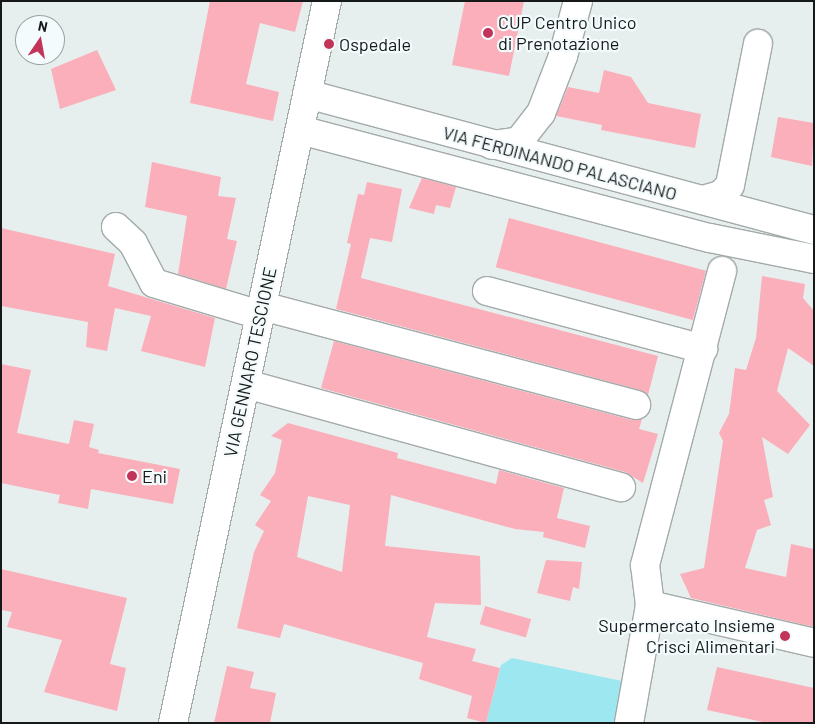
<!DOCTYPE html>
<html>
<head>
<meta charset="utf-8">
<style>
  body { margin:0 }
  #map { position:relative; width:815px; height:724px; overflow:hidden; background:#e7eeee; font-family:Barlow,sans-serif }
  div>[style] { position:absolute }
  .green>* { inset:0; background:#9de7f0 }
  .building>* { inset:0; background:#faafba; transform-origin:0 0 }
  .roads { filter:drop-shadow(1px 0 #a3aaaa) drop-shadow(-1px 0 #a3aaaa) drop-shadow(0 1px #a3aaaa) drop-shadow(0 -1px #a3aaaa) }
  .minor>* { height:28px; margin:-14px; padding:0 14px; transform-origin:14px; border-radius:14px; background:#fff }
  .dots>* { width:14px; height:14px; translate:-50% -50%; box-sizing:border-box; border:2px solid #f4fbfc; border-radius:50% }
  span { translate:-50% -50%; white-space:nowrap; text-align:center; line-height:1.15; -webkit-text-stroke:4.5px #f4fbfc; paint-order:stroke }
  .poi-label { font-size:18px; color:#161919 }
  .left { translate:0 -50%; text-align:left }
  .right { translate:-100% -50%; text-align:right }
  .street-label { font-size:18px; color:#161919 }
  .frame { position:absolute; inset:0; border:2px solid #161919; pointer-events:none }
  .north { position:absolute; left:15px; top:15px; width:50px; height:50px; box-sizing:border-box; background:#f4fbfc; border:1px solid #9ba1a1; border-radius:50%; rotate:12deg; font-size:14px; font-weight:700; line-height:20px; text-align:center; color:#161919 }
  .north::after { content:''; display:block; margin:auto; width:18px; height:22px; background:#c3345a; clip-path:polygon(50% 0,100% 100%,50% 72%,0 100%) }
</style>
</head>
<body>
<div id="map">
  <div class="green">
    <i style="clip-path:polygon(512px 658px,622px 681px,614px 723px,486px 723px,501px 665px)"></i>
  </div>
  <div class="building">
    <i style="clip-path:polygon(210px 1px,303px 1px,295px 32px,260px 23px,246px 84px,279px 92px,273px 121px,190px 103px)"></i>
    <i style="clip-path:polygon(465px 1px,524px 1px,509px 76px,452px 65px)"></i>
    <i style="clip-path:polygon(97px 50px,116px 90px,60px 109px,51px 69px)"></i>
    <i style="clip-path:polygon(604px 70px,631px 77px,648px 103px,701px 114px,695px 148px,601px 130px,602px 125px,556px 116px,568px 87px,599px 93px)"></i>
    <i style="clip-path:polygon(778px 117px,814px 123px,812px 166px,771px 157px)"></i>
    <i style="clip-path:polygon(152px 162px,221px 177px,218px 196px,236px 198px,227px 239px,237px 241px,226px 289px,178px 274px,187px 216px,145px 207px)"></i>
    <i style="clip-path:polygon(422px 178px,456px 187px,450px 208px,436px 205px,434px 214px,409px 208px)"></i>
    <i style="clip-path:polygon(367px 182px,402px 189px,392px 242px,370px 238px,361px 278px,658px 356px,648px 395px,640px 390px,336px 309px,351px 244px,347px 243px,358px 194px,364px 195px)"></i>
    <i style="left:509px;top:218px;width:204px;height:51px;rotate:15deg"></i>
    <i style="clip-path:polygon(1px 228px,115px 254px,108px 286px,215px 318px,205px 367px,141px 351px,151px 316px,115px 308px,107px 351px,86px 347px,88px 322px,1px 306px)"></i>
    <i style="clip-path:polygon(762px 276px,805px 284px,803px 298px,814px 311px,814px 366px,788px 348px,777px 391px,810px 425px,788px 454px,762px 437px,773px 497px,764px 500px,771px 525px,757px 530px,745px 568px,786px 577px,791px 544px,814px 549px,814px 627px,691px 598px,680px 574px,704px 568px,723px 441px,719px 433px,729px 414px,735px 368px,746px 370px,756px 338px)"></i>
    <i style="clip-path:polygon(334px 341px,632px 420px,642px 419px,639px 429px,658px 434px,643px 483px,625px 472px,321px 388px)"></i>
    <i style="clip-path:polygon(1px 364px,31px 370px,17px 433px,69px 444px,74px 420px,94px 424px,89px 447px,99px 450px,98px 453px,180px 469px,173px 504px,91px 489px,88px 509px,58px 503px,60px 495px,1px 483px)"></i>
    <i style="clip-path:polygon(evenodd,288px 423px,398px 453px,397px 458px,496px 484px,499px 470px,564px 488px,557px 518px,590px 526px,585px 548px,543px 537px,544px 532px,515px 529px,391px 495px,385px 546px,480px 556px,481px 605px,435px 603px,427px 637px,476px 649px,472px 661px,500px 668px,486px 723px,467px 718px,472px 696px,419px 679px,423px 663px,284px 624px,280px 638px,237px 628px,254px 552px,264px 531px,255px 525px,271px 501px,260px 495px,275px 473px,282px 440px,271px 436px,288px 423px,308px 496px,350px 505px,342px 572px,297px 557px,308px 496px)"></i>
    <i style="clip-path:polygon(546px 560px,582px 562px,579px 589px,573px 587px,570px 601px,537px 593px)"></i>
    <i style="clip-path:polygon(1px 569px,127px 598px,110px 664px,126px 668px,117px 711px,44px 692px,62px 640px,7px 627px,12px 612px,1px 610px)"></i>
    <i style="left:485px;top:606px;width:48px;height:19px;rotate:16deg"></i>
    <i style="clip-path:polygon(227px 666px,254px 672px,250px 688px,276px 693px,270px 723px,214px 723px)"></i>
    <i style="clip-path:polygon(717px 667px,814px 688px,814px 723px,767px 723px,707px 710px)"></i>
  </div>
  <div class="roads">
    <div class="minor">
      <i style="left:307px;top:94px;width:525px;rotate:15.02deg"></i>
      <i style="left:300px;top:130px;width:424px;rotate:14.8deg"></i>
      <i style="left:710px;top:238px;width:106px;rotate:11.4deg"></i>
      <i style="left:492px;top:145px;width:27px;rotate:-8deg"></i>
      <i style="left:519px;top:141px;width:36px;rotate:-52deg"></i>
      <i style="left:541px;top:113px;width:61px;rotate:-68.9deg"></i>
      <i style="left:563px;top:56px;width:57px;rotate:-74.7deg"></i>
      <i style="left:703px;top:200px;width:19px;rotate:-16deg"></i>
      <i style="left:721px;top:195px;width:13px;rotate:-48deg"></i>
      <i style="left:730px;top:185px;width:144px;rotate:-78.8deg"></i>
      <i style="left:116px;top:227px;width:23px;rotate:43deg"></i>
      <i style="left:133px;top:243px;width:45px;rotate:62.3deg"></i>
      <i style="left:154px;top:283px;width:111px;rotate:16.8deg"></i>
      <i style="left:487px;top:291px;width:224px;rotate:15deg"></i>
      <i style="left:262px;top:306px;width:387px;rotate:14.8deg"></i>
      <i style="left:246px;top:384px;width:389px;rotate:15.4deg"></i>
      <i style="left:650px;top:605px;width:168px;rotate:13deg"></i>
      <i style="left:173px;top:723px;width:738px;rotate:-77.96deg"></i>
      <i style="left:629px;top:723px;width:120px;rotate:-79.9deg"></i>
      <i style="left:650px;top:605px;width:40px;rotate:-97.1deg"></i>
      <i style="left:645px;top:565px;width:304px;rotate:-75.3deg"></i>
    </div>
  </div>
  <div class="dots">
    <i style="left:488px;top:33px;background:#c3345a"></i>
    <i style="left:329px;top:44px;background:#c3345a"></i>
    <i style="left:132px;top:476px;background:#c3345a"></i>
    <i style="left:785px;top:636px;background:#c3345a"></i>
  </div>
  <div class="poi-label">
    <span class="left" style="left:498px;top:33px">CUP Centro Unico<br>di Prenotazione</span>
    <span class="left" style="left:339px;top:44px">Ospedale</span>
    <span class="left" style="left:142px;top:476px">Eni</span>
    <span class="right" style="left:775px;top:636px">Supermercato Insieme<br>Crisci Alimentari</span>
  </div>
  <div class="street-label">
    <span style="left:560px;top:163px;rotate:15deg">VIA FERDINANDO PALASCIANO</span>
    <span style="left:250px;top:362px;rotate:-78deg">VIA GENNARO TESCIONE</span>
  </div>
  <div class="frame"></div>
  <div class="north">N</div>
</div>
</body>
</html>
